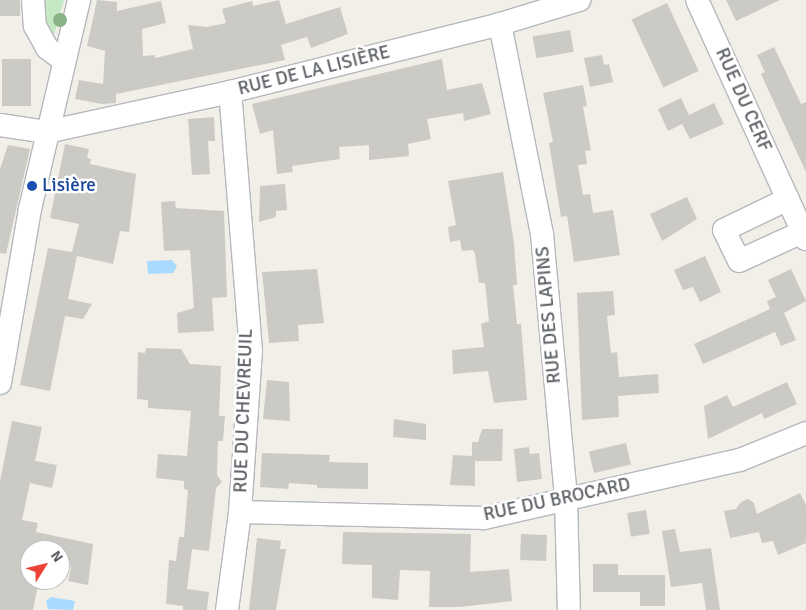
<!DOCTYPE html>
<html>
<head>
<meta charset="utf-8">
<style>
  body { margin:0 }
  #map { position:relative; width:806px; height:610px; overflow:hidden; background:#f1efe8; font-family:Signika,sans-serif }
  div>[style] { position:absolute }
  .green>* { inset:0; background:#c5e8c5 }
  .water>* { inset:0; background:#aadaff }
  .building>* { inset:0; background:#cccac5; transform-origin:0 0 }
  .roads { filter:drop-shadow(1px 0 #b5b8bc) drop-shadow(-1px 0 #b5b8bc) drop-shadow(0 1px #b5b8bc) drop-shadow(0 -1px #b5b8bc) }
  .minor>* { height:22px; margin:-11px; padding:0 11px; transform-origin:11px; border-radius:11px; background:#fff }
  .trees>* { width:14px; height:14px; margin:-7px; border-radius:50%; background:#89b387 }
  .dots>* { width:14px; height:14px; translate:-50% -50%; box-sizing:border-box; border:2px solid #fff; border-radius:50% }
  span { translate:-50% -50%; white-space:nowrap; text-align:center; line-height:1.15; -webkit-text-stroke:5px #fff; paint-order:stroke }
  .street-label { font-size:19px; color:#5f6368 }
  .transit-label { font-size:19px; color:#164399 }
  .left { translate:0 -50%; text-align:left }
  .north { position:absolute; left:20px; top:540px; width:50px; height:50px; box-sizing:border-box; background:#fff; border:1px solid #bfc1c3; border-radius:50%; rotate:54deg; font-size:14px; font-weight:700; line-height:20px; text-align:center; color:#5f6368 }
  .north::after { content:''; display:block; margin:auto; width:18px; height:22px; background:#ea4335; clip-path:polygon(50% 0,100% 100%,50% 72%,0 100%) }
</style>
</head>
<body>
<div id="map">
  <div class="green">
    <i style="clip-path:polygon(40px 0,64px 0,54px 35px,48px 32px)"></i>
  </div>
  <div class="water">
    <i style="clip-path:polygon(172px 260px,177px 266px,173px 273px,148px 274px,147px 261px)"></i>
    <i style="clip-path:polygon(51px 597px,75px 601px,73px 610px,48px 609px,46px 601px)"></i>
  </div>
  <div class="building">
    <i style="left:0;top:0;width:20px;height:16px"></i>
    <i style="clip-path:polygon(97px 0,117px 2px,117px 11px,161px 1px,166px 23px,142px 29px,143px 56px,155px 55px,155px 58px,193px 49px,188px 25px,207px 27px,226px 23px,222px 9px,252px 1px,253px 6px,279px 0,286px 24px,340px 7px,348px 34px,311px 48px,307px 37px,281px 45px,285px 60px,116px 94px,116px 103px,102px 104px,75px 99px,79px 80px,103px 84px,105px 51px,87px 46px)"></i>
    <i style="clip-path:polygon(726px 0,780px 0,736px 21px)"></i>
    <i style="left:667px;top:3px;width:75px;height:39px;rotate:65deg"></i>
    <i style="left:570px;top:30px;width:22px;height:38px;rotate:80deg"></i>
    <i style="clip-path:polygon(774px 47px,801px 104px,806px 102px,806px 172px,761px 74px,765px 72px,757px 55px)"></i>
    <i style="clip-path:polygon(602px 55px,604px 65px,609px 64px,613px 82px,590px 87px,584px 58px)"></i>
    <i style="left:2px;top:59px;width:29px;height:47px"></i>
    <i style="clip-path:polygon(442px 59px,447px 90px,482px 83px,491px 114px,464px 121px,463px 113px,427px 119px,431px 139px,408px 144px,409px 156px,369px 160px,369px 145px,339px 147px,340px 159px,292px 166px,293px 172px,277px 174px,273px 130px,260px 134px,252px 104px)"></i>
    <i style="clip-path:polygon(583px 85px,587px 106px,583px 107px,591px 150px,585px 151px,587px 164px,578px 165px,583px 195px,590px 194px,593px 213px,613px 210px,620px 255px,574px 262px,567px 216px,561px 217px,549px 143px,553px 142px,543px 93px)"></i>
    <i style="clip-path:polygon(681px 98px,689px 115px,714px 103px,724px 124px,690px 139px,682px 124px,668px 131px,658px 109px)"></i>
    <i style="clip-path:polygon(214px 117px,215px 141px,208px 141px,210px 174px,192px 175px,188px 119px)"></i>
    <i style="clip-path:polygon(65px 144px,89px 149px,87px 158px,91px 159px,90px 164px,136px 174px,129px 232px,120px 231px,113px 264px,77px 256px,68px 299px,92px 304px,83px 319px,65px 316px,50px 391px,20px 385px,48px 248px,72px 252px,79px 224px,50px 218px)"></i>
    <i style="clip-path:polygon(8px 145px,30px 149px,6px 254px,0 253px,0 169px)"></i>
    <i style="clip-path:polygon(503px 172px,514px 243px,517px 285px,513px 285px,517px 324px,521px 324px,527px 400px,494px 403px,488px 371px,453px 374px,452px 350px,484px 347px,481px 324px,489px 321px,485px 283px,479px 283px,475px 254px,473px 250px,462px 251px,460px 240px,450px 242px,448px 227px,456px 225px,448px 181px)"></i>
    <i style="clip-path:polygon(285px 184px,287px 210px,276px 211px,276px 217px,259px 222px,260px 186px)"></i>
    <i style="clip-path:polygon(687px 197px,697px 219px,662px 241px,650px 214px)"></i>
    <i style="clip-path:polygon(175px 201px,176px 208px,224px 211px,227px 297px,212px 298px,214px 331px,178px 333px,177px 313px,194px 308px,190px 250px,164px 251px,161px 202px)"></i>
    <i style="clip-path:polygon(705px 256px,721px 292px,700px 302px,693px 287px,683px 290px,674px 270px)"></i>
    <i style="clip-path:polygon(317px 269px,324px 323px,298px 325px,299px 341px,269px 343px,262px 272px)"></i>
    <i style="clip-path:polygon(791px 269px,806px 301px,784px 313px,796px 340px,781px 346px,775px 332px,703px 364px,694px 344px,770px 309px,767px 301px,776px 297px,768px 280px)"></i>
    <i style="clip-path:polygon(613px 291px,615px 315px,607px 316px,611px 353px,617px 352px,619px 377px,658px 374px,659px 393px,618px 396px,619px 417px,582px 420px,577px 293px)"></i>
    <i style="clip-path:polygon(146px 348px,181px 349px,190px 364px,221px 366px,219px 416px,225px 416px,223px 441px,218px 441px,217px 475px,222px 482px,216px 488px,209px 551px,192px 549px,187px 589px,209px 592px,207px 610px,183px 610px,183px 606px,166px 604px,169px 560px,176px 561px,179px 537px,184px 537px,188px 490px,184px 489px,184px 481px,156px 478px,158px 454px,187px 456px,191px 411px,148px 408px,148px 400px,137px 399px,138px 352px,145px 353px)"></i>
    <i style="clip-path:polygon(267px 380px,289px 382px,290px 421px,263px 419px)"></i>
    <i style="clip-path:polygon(787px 382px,797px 404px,764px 419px,762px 413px,708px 439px,704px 406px,727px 395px,733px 407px)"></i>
    <i style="clip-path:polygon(394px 419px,426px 424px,426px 440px,393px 437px)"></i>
    <i style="clip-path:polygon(12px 421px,42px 427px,35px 461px,57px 465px,52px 488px,30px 483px,22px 520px,38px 523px,36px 532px,93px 544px,88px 585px,68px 581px,71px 568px,68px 556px,60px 554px,60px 550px,30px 550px,30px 580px,39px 580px,33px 610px,0 610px,0 481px)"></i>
    <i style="clip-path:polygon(482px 429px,503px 429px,502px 461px,475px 461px,475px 486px,450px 485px,453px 455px,472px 456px,472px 442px,478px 442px)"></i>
    <i style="left:626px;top:443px;width:22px;height:38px;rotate:77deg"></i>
    <i style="clip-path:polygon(529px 447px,530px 454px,539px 453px,542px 479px,517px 482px,514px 449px)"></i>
    <i style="clip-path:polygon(262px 453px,330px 455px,329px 462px,368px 463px,368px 489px,317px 488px,317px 485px,289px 483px,288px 489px,260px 487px)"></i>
    <i style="clip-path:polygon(800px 493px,806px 505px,806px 543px,778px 555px,773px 541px,762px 543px,759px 532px,730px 538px,724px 511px,736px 509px,741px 502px,748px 499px,754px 503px,757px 514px)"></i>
    <i style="left:646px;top:510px;width:24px;height:19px;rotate:81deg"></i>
    <i style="clip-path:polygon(675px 529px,680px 552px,711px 548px,720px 610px,706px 610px,702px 583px,671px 587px,662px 531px)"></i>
    <i style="clip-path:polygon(343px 532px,471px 534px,470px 572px,509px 569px,512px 601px,460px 607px,429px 607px,430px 571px,400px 570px,398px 600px,372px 598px,372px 565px,342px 564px)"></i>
    <i style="left:521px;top:534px;width:26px;height:26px;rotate:2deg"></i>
    <i style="clip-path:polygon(257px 538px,281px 541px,280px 549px,286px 549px,276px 610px,249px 610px)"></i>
    <i style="clip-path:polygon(593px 564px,618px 564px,618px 575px,665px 575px,665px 606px,640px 606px,640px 592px,593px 592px)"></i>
  </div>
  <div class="roads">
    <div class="minor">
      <i style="left:33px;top:0;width:26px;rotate:86deg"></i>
      <i style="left:35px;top:26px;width:25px;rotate:61deg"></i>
      <i style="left:47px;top:48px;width:20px;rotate:37deg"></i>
      <i style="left:697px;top:0;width:263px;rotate:65.5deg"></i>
      <i style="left:500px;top:24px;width:214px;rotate:78.7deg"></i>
      <i style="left:542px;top:234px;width:266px;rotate:84.8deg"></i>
      <i style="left:566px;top:499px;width:111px;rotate:88.5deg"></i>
      <i style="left:0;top:125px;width:48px;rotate:8.5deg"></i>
      <i style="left:47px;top:132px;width:187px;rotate:-12.3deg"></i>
      <i style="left:230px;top:92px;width:278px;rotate:-14.1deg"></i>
      <i style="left:500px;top:24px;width:83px;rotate:-16.9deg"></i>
      <i style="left:788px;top:199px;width:71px;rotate:154.2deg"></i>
      <i style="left:724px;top:230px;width:34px;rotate:64deg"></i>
      <i style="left:739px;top:261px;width:69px;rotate:-24.7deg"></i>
      <i style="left:0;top:383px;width:177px;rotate:-80.2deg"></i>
      <i style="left:30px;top:209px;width:215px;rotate:-76.8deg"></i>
      <i style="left:240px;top:512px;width:244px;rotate:1.4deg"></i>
      <i style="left:484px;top:518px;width:262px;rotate:-12.8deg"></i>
      <i style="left:740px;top:460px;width:71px;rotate:-22.2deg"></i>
      <i style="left:227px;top:610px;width:99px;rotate:-82.4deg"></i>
      <i style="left:240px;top:512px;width:161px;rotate:-86.1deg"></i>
      <i style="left:251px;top:351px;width:260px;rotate:-94.6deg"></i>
    </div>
  </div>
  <div class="trees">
    <i style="left:60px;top:20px"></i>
  </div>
  <div class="dots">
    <i style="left:32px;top:186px;background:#1a4fb4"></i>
  </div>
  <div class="street-label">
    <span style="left:314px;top:71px;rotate:-14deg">RUE DE LA LISIÈRE</span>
    <span style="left:743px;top:100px;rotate:66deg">RUE DU CERF</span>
    <span style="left:549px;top:315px;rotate:-95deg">RUE DES LAPINS</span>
    <span style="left:244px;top:411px;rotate:-88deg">RUE DU CHEVREUIL</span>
    <span style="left:557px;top:500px;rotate:-12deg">RUE DU BROCARD</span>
  </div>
  <div class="transit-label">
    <span class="left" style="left:42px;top:186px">Lisière</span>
  </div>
  <div class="north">N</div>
</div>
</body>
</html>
